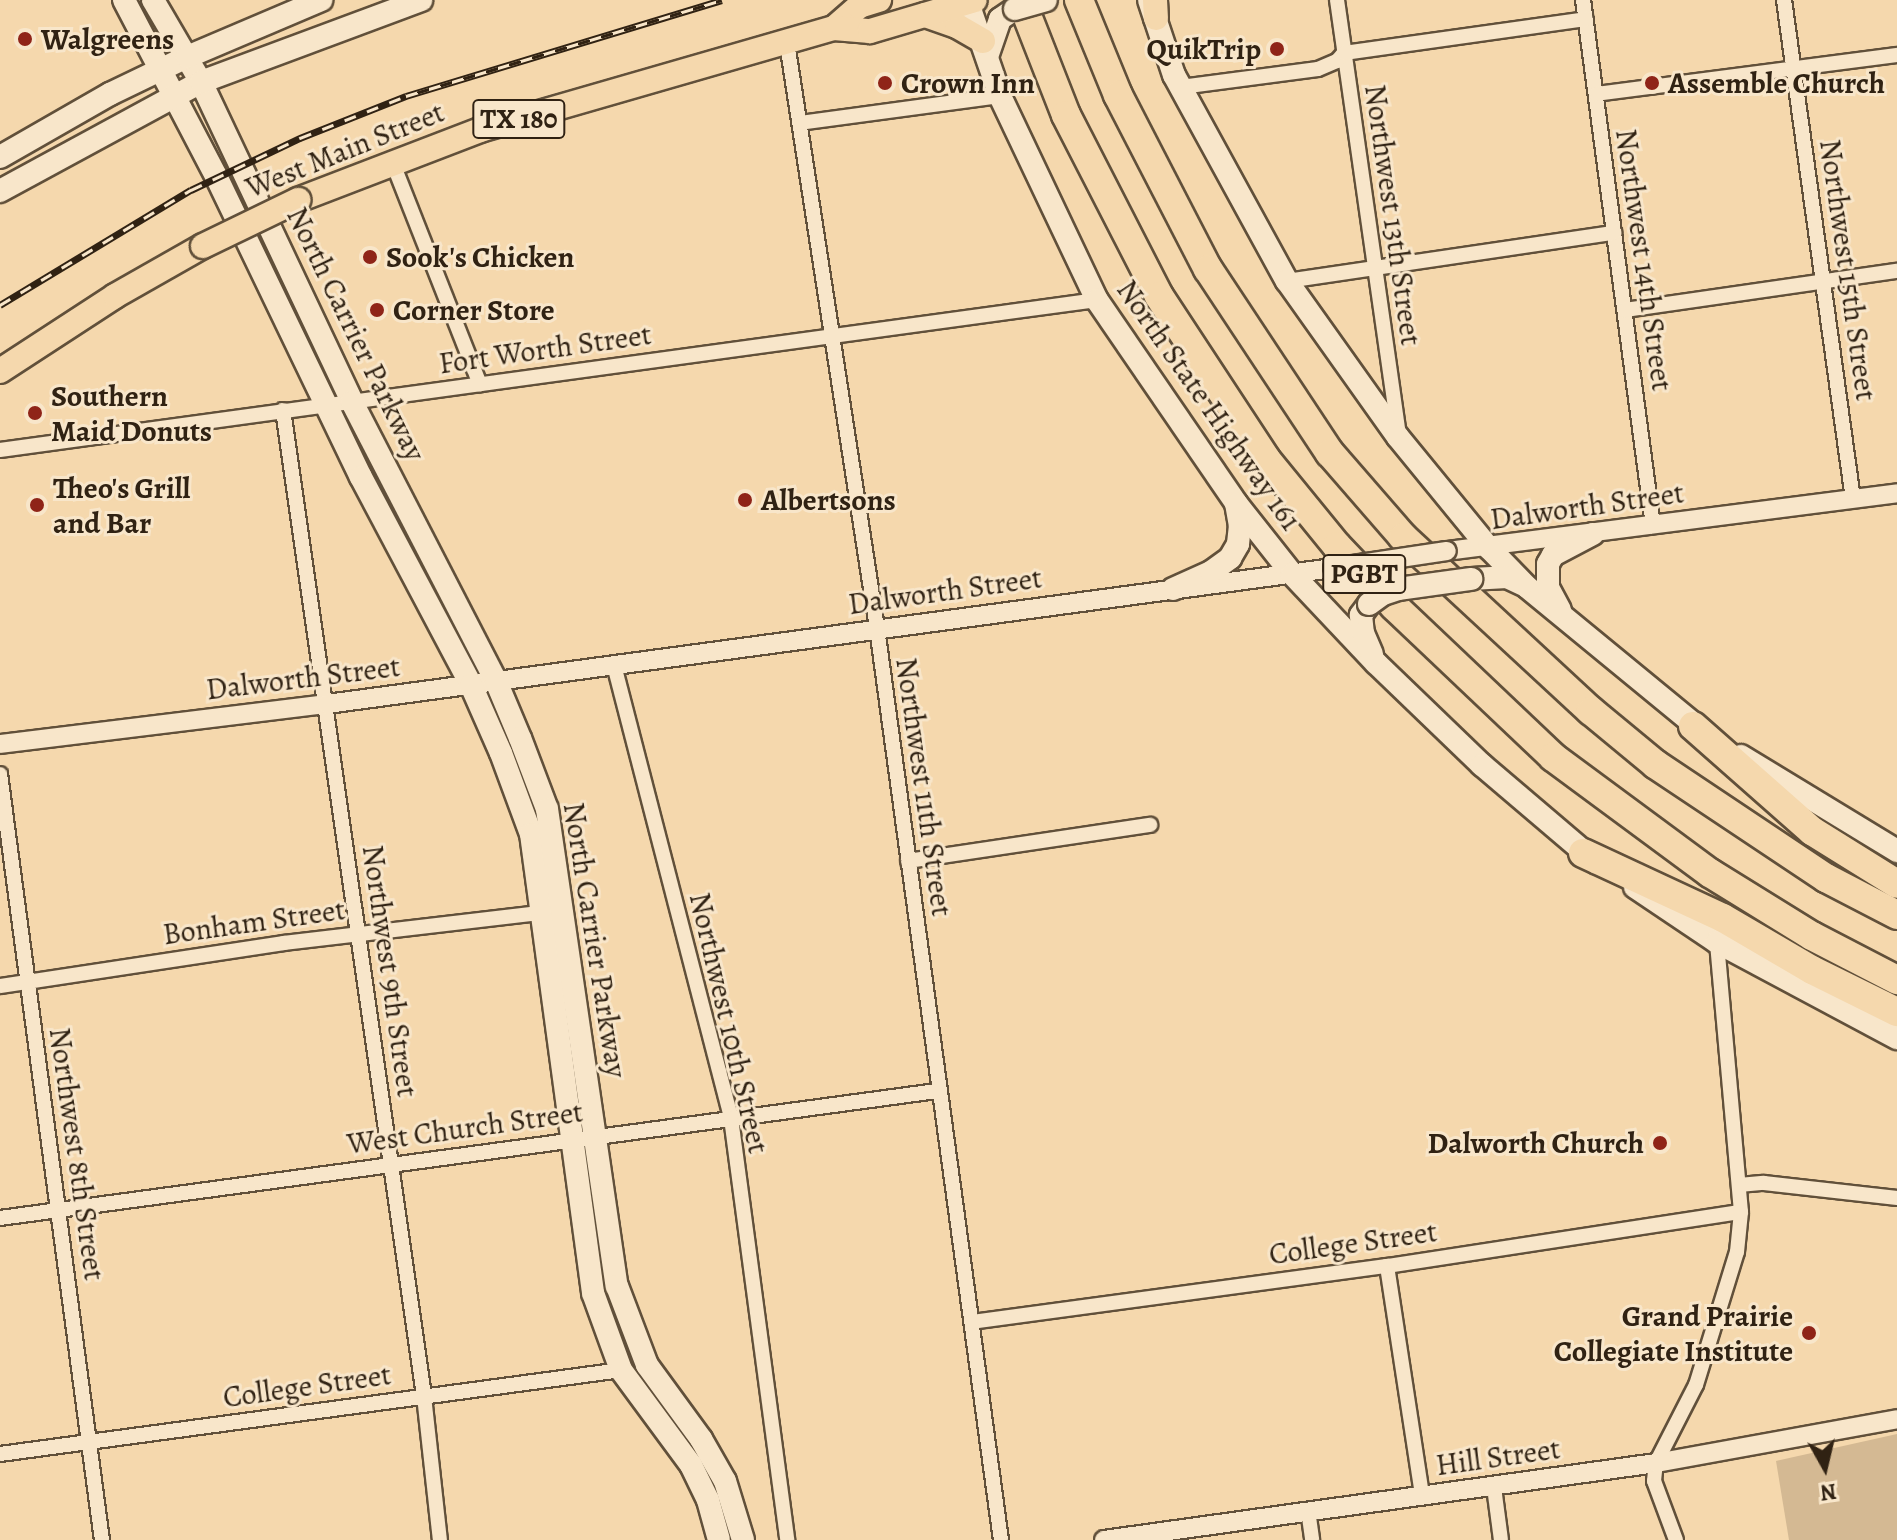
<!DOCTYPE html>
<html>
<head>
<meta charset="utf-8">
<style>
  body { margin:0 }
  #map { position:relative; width:1897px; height:1540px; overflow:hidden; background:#f5d8ad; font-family:Alegreya,serif }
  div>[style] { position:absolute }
  .green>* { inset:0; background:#d4b993 }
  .roads { filter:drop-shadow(2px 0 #61503a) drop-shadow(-2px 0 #61503a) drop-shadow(0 2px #61503a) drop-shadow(0 -2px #61503a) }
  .minor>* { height:14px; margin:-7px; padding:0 7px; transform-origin:7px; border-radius:7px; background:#f8e6ca }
  .tertiary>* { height:18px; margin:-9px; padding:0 9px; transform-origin:9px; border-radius:9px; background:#f8e6ca }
  .secondary>* { height:22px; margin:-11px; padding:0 11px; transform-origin:11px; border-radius:11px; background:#f8e6ca }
  .primary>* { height:24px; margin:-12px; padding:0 12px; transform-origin:12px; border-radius:12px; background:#f5d8ad }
  .motorway>* { height:28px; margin:-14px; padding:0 14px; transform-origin:14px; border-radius:14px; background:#f5d8ad }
  .rail>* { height:7px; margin-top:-3.5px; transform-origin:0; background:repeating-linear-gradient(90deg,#f8e6ca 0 12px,#302213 0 24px); box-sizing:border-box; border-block:2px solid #302213 }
  .bridges { filter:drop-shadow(2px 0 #61503a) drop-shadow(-2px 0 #61503a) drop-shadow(0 2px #61503a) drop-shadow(0 -2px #61503a) }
  .tertiary-bridge>* { height:18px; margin:-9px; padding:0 9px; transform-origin:9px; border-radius:9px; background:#f8e6ca }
  .secondary-bridge>* { height:22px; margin:-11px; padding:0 11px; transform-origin:11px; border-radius:11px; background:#f8e6ca }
  .primary-bridge>* { height:24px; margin:-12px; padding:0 12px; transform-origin:12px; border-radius:12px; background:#f5d8ad }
  .dots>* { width:22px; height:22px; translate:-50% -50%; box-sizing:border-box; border:4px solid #f8e6ca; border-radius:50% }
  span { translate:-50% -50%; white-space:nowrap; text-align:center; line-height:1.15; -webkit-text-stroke:6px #f8e6ca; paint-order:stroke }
  .shield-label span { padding:2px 6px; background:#f8e6ca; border:2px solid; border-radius:6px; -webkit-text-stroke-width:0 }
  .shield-label { font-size:28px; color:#302213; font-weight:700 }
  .poi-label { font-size:30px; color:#302213; font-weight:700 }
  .left { translate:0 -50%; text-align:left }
  .right { translate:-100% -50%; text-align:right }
  .street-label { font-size:30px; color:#302213 }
  .north { position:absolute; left:1785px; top:1428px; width:80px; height:80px; -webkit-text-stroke:6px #f8e6ca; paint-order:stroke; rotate:172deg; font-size:22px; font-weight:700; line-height:32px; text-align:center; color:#302213 }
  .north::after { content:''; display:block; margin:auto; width:28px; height:36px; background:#302213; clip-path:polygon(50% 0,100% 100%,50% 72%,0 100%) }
</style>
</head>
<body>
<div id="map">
  <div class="green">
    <i style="clip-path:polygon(1897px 1434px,1897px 1540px,1789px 1540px,1776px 1461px)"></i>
  </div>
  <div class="roads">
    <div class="minor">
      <i style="left:1337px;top:0;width:435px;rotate:81.9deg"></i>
      <i style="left:1583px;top:0;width:531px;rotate:82.42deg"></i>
      <i style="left:1784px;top:0;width:504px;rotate:82.13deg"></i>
      <i style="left:787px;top:43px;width:592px;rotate:81.25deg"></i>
      <i style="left:877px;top:628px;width:920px;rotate:82.26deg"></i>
      <i style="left:1181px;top:87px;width:138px;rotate:-7.5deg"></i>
      <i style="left:1318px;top:69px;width:21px;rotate:-23deg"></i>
      <i style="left:1337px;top:61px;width:11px;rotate:-49deg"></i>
      <i style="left:1344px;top:53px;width:244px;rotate:-8deg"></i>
      <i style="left:1596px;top:94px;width:304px;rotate:-7.4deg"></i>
      <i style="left:800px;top:123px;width:202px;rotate:-7.7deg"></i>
      <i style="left:392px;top:161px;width:240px;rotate:68.5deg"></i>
      <i style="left:1287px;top:281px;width:331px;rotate:-8.4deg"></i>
      <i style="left:1625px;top:310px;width:275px;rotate:-8.2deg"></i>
      <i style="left:283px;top:410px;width:996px;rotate:81.86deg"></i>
      <i style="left:424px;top:1396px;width:145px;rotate:83.7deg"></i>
      <i style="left:0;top:450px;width:1107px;rotate:-7.79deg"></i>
      <i style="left:614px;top:665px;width:468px;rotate:75.5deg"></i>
      <i style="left:731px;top:1118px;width:426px;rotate:82.4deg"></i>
      <i style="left:0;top:774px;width:773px;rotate:82.42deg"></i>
      <i style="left:908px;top:861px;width:245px;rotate:-8.5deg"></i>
      <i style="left:0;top:986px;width:287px;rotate:-8.6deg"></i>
      <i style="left:284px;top:943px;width:265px;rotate:-6.7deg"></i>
      <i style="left:1739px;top:1185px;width:25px;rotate:-5deg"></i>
      <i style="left:1764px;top:1183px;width:134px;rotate:6.4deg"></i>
      <i style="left:0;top:1218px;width:946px;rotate:-7.72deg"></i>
      <i style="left:1387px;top:1266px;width:232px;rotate:81.3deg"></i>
      <i style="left:972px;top:1322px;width:419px;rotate:-7.7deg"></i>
      <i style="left:1387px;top:1266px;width:358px;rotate:-8.7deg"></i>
      <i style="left:0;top:1454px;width:627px;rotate:-7.7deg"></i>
      <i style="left:1494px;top:1487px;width:53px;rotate:82.5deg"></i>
      <i style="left:1308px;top:1510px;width:30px;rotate:82deg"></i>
      <i style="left:1676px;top:1540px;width:63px;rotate:-110.4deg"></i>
      <i style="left:1654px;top:1481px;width:18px;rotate:-84deg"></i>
      <i style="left:1656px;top:1463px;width:88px;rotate:-62.9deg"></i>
      <i style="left:1696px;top:1385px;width:139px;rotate:-72.9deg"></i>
      <i style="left:1737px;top:1252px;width:40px;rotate:-84.3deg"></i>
      <i style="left:1741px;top:1212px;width:271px;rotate:-95.1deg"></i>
    </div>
    <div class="tertiary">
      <i style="left:1447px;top:551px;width:454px;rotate:-7.3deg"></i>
      <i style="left:0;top:744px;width:329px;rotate:-7deg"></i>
      <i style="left:327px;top:704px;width:1015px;rotate:-7.7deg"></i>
      <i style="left:1104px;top:1540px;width:557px;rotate:-7.94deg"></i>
      <i style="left:1656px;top:1463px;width:245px;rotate:-10.3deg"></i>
    </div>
    <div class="secondary">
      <i style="left:124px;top:0;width:199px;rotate:62.4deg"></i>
      <i style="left:216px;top:176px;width:334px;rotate:64.3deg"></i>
      <i style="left:361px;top:477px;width:235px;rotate:62.1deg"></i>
      <i style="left:471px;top:685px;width:74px;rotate:66.2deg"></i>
      <i style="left:501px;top:753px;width:86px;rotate:69.7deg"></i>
      <i style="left:531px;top:834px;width:463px;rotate:82.3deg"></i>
      <i style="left:593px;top:1293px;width:82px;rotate:70deg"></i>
      <i style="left:621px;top:1370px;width:118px;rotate:53.6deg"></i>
      <i style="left:691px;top:1465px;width:39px;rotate:64deg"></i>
      <i style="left:708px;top:1500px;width:41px;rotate:74.6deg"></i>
      <i style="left:153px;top:0;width:95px;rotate:59.7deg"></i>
      <i style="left:201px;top:82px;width:354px;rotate:64.7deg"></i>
      <i style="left:352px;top:402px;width:314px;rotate:62.7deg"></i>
      <i style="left:496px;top:681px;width:62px;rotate:67.2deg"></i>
      <i style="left:520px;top:738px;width:76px;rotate:69.2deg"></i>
      <i style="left:547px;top:809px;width:482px;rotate:81.7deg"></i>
      <i style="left:617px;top:1286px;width:85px;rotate:69.2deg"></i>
      <i style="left:647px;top:1365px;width:92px;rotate:53.9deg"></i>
      <i style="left:701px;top:1439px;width:48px;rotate:60.3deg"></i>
      <i style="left:725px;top:1481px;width:62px;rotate:73deg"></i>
      <i style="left:967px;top:0;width:102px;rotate:71deg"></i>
      <i style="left:1000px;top:96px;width:226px;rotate:64.6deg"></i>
      <i style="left:1097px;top:300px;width:246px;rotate:55.6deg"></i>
      <i style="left:1236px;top:503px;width:90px;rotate:51.7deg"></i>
      <i style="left:1292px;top:574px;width:122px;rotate:46.7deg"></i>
      <i style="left:1376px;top:663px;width:147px;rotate:43.9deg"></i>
      <i style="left:1482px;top:765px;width:150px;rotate:40.4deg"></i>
      <i style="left:1149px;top:0;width:79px;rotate:71.6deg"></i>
      <i style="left:1174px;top:75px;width:235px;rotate:61.3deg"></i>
      <i style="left:1287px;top:281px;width:191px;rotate:54.6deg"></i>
      <i style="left:1398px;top:437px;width:144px;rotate:50.7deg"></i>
      <i style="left:1489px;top:548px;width:54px;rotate:45.7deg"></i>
      <i style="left:1527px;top:587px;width:230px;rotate:39.4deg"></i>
      <i style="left:988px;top:54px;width:37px;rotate:-71deg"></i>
      <i style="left:1000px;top:19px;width:18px;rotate:-34deg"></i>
      <i style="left:0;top:157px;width:127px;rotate:-29.8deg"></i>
      <i style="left:110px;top:94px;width:85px;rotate:-25.7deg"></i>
      <i style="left:187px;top:57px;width:146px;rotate:-23deg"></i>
      <i style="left:0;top:191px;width:229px;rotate:-28.5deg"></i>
      <i style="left:201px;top:82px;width:235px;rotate:-20.4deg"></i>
      <i style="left:1471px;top:579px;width:36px;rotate:-3deg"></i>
      <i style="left:1507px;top:577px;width:17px;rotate:25deg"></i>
      <i style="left:1173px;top:589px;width:42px;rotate:-24.1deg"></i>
      <i style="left:1211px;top:572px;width:24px;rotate:-36deg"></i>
      <i style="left:1230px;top:558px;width:16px;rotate:-60deg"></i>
      <i style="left:1238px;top:544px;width:18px;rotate:-84deg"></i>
      <i style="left:1240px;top:526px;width:22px;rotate:-100deg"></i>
      <i style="left:1369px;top:604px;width:14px;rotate:126deg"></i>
      <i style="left:1361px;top:615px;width:18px;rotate:84deg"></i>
      <i style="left:1363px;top:633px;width:23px;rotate:67deg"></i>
      <i style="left:1560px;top:610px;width:26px;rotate:-118deg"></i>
      <i style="left:1548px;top:587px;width:23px;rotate:-90deg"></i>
      <i style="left:1548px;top:564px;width:10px;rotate:-61deg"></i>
      <i style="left:1553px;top:555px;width:45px;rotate:-27.7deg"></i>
      <i style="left:1741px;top:756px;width:183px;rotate:31.3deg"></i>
      <i style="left:1635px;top:887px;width:99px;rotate:33.9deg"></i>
      <i style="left:1717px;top:942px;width:204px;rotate:28.1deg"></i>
    </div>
    <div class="primary">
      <i style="left:1155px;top:0;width:18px;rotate:87deg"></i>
      <i style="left:925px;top:15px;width:34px;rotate:19deg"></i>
      <i style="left:957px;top:26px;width:30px;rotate:30deg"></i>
      <i style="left:834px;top:28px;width:33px;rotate:-41deg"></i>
      <i style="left:859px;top:6px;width:21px;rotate:-17deg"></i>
      <i style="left:298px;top:200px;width:195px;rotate:-21deg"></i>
      <i style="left:480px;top:130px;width:368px;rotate:-16.1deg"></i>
      <i style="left:834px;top:28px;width:36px;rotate:5deg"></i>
      <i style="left:870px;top:31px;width:109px;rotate:-16.4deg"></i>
      <i style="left:0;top:371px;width:137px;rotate:-33.1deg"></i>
      <i style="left:115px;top:296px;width:101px;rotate:-29.6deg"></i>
    </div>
    <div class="motorway">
      <i style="left:1021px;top:0;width:123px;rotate:68.6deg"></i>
      <i style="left:1066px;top:115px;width:203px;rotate:62.8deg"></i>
      <i style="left:1159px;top:296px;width:195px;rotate:56.7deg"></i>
      <i style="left:1266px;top:459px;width:112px;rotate:50.8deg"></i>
      <i style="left:1337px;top:546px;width:84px;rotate:46.4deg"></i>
      <i style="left:1395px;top:607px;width:218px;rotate:43.5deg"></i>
      <i style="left:1553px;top:757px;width:195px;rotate:36.5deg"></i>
      <i style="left:1710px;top:873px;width:120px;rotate:31.7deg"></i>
      <i style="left:1812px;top:936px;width:96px;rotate:27.4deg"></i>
      <i style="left:1079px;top:0;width:103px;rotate:67.7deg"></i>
      <i style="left:1118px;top:95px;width:196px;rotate:62.7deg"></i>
      <i style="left:1208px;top:269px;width:221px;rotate:56.5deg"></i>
      <i style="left:1330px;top:453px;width:111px;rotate:49deg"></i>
      <i style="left:1403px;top:537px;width:256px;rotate:42.8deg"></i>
      <i style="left:1591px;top:711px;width:83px;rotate:39.6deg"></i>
      <i style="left:1655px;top:764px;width:206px;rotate:33.7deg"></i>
      <i style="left:1826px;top:878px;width:80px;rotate:27.5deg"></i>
      <i style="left:1693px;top:726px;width:159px;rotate:41.4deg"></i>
      <i style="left:1812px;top:831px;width:100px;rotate:31.9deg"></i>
      <i style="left:1583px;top:853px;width:154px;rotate:24.9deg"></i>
      <i style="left:1723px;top:918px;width:103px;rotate:30.3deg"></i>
      <i style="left:1812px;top:970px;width:95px;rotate:26.3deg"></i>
    </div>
  </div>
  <div class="rail">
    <i style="left:0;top:305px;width:223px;rotate:-31.1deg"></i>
    <i style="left:191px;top:190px;width:121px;rotate:-25.5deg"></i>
    <i style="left:300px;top:138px;width:114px;rotate:-21.6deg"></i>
    <i style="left:406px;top:96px;width:330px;rotate:-16.9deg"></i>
  </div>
  <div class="bridges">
    <div class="tertiary-bridge">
      <i style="left:1333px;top:568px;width:115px;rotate:-8.5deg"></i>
    </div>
    <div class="secondary-bridge">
      <i style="left:1015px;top:9px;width:32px;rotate:-16deg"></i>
      <i style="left:1369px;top:604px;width:17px;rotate:-36deg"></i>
      <i style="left:1383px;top:594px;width:16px;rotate:-18deg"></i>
      <i style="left:1398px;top:589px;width:74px;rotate:-7.8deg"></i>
    </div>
    <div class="primary-bridge">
      <i style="left:203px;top:246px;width:106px;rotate:-25.8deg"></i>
    </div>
  </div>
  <div class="dots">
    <i style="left:25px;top:39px;background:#8f2418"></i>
    <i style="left:1277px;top:49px;background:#8f2418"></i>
    <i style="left:885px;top:83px;background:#8f2418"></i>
    <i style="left:1652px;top:83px;background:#8f2418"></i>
    <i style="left:370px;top:257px;background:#8f2418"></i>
    <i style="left:377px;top:310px;background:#8f2418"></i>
    <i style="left:35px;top:413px;background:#8f2418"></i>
    <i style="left:745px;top:500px;background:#8f2418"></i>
    <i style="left:37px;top:505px;background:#8f2418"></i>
    <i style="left:1660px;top:1143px;background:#8f2418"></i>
    <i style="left:1809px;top:1333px;background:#8f2418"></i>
  </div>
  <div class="shield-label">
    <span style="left:519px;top:119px">TX 180</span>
    <span style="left:1364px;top:574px">PGBT</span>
  </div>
  <div class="poi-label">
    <span class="left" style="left:41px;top:39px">Walgreens</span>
    <span class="right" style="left:1261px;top:49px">QuikTrip</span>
    <span class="left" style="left:901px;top:83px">Crown Inn</span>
    <span class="left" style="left:1668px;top:83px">Assemble Church</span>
    <span class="left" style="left:386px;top:257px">Sook's Chicken</span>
    <span class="left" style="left:393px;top:310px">Corner Store</span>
    <span class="left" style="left:51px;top:413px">Southern<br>Maid Donuts</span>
    <span class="left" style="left:53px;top:505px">Theo's Grill<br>and Bar</span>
    <span class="left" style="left:761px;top:500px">Albertsons</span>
    <span class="right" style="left:1644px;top:1143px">Dalworth Church</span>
    <span class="right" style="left:1793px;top:1333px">Grand Prairie<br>Collegiate Institute</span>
  </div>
  <div class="street-label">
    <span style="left:345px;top:150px;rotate:-22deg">West Main Street</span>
    <span style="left:1393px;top:215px;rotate:82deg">Northwest 13th Street</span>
    <span style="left:1644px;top:260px;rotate:82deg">Northwest 14th Street</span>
    <span style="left:1848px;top:270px;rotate:82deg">Northwest 15th Street</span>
    <span style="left:356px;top:334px;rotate:64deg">North Carrier Parkway</span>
    <span style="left:545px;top:349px;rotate:-8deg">Fort Worth Street</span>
    <span style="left:1209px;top:405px;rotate:55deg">North State Highway 161</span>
    <span style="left:1587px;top:506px;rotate:-8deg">Dalworth Street</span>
    <span style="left:945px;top:591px;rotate:-8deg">Dalworth Street</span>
    <span style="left:303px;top:678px;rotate:-7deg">Dalworth Street</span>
    <span style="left:924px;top:787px;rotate:82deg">Northwest 11th Street</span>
    <span style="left:254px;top:922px;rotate:-8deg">Bonham Street</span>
    <span style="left:595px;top:940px;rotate:81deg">North Carrier Parkway</span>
    <span style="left:390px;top:971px;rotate:82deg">Northwest 9th Street</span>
    <span style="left:729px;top:1023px;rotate:77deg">Northwest 10th Street</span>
    <span style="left:465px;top:1128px;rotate:-8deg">West Church Street</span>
    <span style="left:77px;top:1154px;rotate:82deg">Northwest 8th Street</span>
    <span style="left:1353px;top:1243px;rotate:-8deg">College Street</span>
    <span style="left:307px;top:1386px;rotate:-8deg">College Street</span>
    <span style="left:1498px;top:1457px;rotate:-8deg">Hill Street</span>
  </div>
  <div class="north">N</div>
</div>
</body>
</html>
